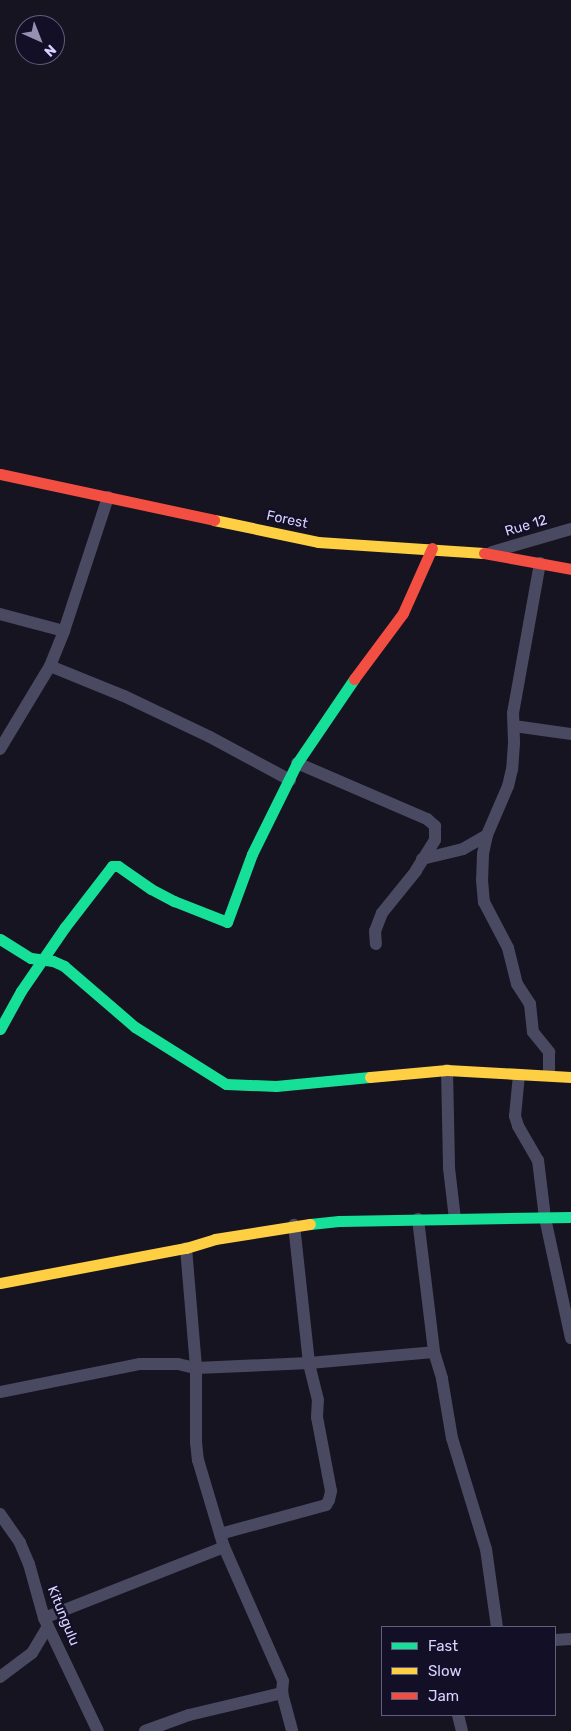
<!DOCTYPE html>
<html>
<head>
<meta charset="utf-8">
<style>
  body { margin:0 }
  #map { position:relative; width:571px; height:1731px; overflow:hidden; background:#161421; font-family:Rubik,sans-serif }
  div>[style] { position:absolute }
  .street>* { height:12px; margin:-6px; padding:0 6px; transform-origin:6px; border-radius:6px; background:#4a4962 }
  .fast>* { height:11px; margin:-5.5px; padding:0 5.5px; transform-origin:5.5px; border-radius:5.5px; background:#16e098 }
  .slow>* { height:11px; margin:-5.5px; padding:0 5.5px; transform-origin:5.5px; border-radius:5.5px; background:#ffcf43 }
  .jam>* { height:11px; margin:-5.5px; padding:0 5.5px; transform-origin:5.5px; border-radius:5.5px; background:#f24e42 }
  span { translate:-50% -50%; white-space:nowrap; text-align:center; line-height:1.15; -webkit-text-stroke:5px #130f26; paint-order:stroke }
  .street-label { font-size:14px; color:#d9d4ff }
  .legend { position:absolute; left:381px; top:1626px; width:175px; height:90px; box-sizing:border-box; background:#130f26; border:1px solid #625e7d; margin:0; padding:6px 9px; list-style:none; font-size:15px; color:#d9d4ff }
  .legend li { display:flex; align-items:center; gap:10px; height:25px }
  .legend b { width:25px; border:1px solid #625e7d }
  .north { position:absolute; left:15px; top:15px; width:50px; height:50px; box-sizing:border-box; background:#130f26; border:1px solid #625e7d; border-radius:50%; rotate:136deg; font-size:14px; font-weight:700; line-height:20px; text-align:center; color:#d9d4ff }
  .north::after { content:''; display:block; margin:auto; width:18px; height:22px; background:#9591b1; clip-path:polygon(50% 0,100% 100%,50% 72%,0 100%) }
</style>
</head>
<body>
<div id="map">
  <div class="street">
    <i style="left:492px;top:552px;width:82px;rotate:-16.2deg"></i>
    <i style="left:540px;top:563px;width:152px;rotate:100.2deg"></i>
    <i style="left:513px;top:713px;width:30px;rotate:88deg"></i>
    <i style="left:514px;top:743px;width:26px;rotate:94deg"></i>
    <i style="left:512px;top:769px;width:17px;rotate:103deg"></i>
    <i style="left:508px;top:786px;width:53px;rotate:113.2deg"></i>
    <i style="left:487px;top:835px;width:19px;rotate:102deg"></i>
    <i style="left:483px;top:854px;width:26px;rotate:92deg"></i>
    <i style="left:482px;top:880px;width:22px;rotate:85deg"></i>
    <i style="left:484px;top:902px;width:52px;rotate:62.4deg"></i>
    <i style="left:508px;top:948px;width:37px;rotate:76deg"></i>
    <i style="left:517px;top:984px;width:24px;rotate:57deg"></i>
    <i style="left:530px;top:1004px;width:28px;rotate:84deg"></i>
    <i style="left:533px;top:1032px;width:26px;rotate:51deg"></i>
    <i style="left:549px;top:1052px;width:23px;rotate:90deg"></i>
    <i style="left:0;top:614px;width:66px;rotate:14.9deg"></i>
    <i style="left:50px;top:666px;width:80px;rotate:22.1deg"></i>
    <i style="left:124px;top:696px;width:95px;rotate:25.5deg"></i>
    <i style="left:210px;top:737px;width:91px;rotate:28.3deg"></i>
    <i style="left:514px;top:726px;width:58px;rotate:8deg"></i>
    <i style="left:0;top:749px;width:97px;rotate:-58.9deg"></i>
    <i style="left:50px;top:666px;width:38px;rotate:-68deg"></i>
    <i style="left:64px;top:631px;width:141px;rotate:-71.8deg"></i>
    <i style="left:297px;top:763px;width:142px;rotate:23.3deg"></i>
    <i style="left:427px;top:819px;width:11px;rotate:41deg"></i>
    <i style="left:435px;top:826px;width:14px;rotate:90deg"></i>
    <i style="left:435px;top:840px;width:36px;rotate:122deg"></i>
    <i style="left:416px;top:871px;width:54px;rotate:129deg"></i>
    <i style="left:382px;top:913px;width:19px;rotate:111deg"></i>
    <i style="left:375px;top:931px;width:13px;rotate:86deg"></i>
    <i style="left:422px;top:859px;width:42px;rotate:-13.7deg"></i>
    <i style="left:463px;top:849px;width:28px;rotate:-30deg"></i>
    <i style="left:447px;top:1070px;width:98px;rotate:88.8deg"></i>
    <i style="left:449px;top:1168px;width:51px;rotate:83.3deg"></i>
    <i style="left:519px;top:1075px;width:41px;rotate:95.6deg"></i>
    <i style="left:515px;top:1116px;width:10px;rotate:73deg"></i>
    <i style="left:518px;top:1126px;width:39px;rotate:60deg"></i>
    <i style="left:538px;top:1160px;width:58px;rotate:83.1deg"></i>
    <i style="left:545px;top:1218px;width:123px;rotate:77.8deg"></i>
    <i style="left:418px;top:1219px;width:134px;rotate:83.1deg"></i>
    <i style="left:434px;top:1352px;width:28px;rotate:73deg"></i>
    <i style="left:442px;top:1379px;width:60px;rotate:80.4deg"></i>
    <i style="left:452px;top:1438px;width:116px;rotate:73deg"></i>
    <i style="left:486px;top:1549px;width:79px;rotate:82deg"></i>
    <i style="left:186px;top:1248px;width:120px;rotate:85.2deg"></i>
    <i style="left:196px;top:1368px;width:74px;rotate:90deg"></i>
    <i style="left:196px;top:1442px;width:18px;rotate:84deg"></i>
    <i style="left:198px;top:1460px;width:91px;rotate:73.4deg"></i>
    <i style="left:224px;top:1547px;width:146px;rotate:66.2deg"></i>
    <i style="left:283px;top:1681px;width:12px;rotate:95deg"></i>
    <i style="left:282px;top:1693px;width:39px;rotate:75deg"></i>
    <i style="left:0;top:1392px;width:143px;rotate:-11.3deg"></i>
    <i style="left:140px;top:1364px;width:38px"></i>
    <i style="left:178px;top:1364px;width:18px;rotate:13deg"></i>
    <i style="left:196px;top:1368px;width:113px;rotate:-2.5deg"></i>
    <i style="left:309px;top:1363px;width:125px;rotate:-5deg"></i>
    <i style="left:0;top:1514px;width:35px;rotate:55deg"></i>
    <i style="left:20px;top:1543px;width:23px;rotate:67deg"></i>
    <i style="left:29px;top:1564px;width:56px;rotate:74.5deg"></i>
    <i style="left:44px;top:1618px;width:125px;rotate:64.5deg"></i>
    <i style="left:220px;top:1534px;width:110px;rotate:-15.3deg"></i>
    <i style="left:326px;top:1505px;width:6px;rotate:-59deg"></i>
    <i style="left:329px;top:1500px;width:9px;rotate:-77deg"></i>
    <i style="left:331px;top:1491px;width:75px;rotate:-100.7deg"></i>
    <i style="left:317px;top:1417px;width:17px;rotate:-87deg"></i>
    <i style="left:318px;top:1400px;width:38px;rotate:-104deg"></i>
    <i style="left:309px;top:1363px;width:139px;rotate:-96.2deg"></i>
    <i style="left:44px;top:1618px;width:193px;rotate:-21.5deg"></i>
    <i style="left:555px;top:1640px;width:16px;rotate:-4deg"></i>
    <i style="left:0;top:1677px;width:40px;rotate:-37deg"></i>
    <i style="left:32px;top:1653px;width:31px;rotate:-59deg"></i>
    <i style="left:458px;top:1715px;width:16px;rotate:76deg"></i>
    <i style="left:145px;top:1731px;width:47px;rotate:-20deg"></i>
    <i style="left:189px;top:1715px;width:96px;rotate:-13.3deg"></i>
  </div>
  <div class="fast">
    <i style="left:0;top:939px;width:36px;rotate:32deg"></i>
    <i style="left:31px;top:958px;width:22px;rotate:8deg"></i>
    <i style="left:53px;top:961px;width:12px;rotate:24deg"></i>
    <i style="left:64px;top:966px;width:94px;rotate:40.7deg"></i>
    <i style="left:135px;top:1027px;width:107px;rotate:32.1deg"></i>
    <i style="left:226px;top:1084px;width:50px;rotate:2.3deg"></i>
    <i style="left:276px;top:1086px;width:94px;rotate:-5.5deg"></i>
    <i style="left:0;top:1029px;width:43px;rotate:-61.1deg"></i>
    <i style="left:21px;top:991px;width:78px;rotate:-55.5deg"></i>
    <i style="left:65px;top:927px;width:77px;rotate:-52.4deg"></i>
    <i style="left:112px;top:866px;width:6px"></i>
    <i style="left:118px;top:866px;width:40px;rotate:34.9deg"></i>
    <i style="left:151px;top:889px;width:26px;rotate:28deg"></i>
    <i style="left:174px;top:901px;width:57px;rotate:21.6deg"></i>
    <i style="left:227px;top:922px;width:72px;rotate:-69.8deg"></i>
    <i style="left:252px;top:854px;width:102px;rotate:-63.7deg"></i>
    <i style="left:297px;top:763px;width:102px;rotate:-55.8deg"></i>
    <i style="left:310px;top:1224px;width:29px;rotate:-6deg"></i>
    <i style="left:339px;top:1221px;width:232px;rotate:-1deg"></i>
  </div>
  <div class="slow">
    <i style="left:214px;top:520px;width:106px;rotate:11.9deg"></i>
    <i style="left:318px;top:542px;width:166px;rotate:3.8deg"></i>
    <i style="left:370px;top:1077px;width:77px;rotate:-5.2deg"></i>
    <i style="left:447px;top:1070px;width:124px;rotate:3.2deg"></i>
    <i style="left:0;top:1283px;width:189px;rotate:-10.7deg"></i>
    <i style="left:186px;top:1248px;width:30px;rotate:-17deg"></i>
    <i style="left:215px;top:1239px;width:96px;rotate:-9deg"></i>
  </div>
  <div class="jam">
    <i style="left:0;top:474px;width:219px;rotate:12.1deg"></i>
    <i style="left:484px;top:553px;width:88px;rotate:10.4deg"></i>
    <i style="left:354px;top:679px;width:82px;rotate:-53.4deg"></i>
    <i style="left:403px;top:613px;width:71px;rotate:-66deg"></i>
  </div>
  <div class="street-label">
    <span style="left:287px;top:520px;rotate:12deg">Forest</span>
    <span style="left:526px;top:526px;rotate:-17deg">Rue 12</span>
    <span style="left:63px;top:1616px;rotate:68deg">Kitungulu</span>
  </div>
  <ul class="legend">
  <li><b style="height:6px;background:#16e098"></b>Fast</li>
  <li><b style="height:6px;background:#ffcf43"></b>Slow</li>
  <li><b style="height:6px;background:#f24e42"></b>Jam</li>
  </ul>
  <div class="north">N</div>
</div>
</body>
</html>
